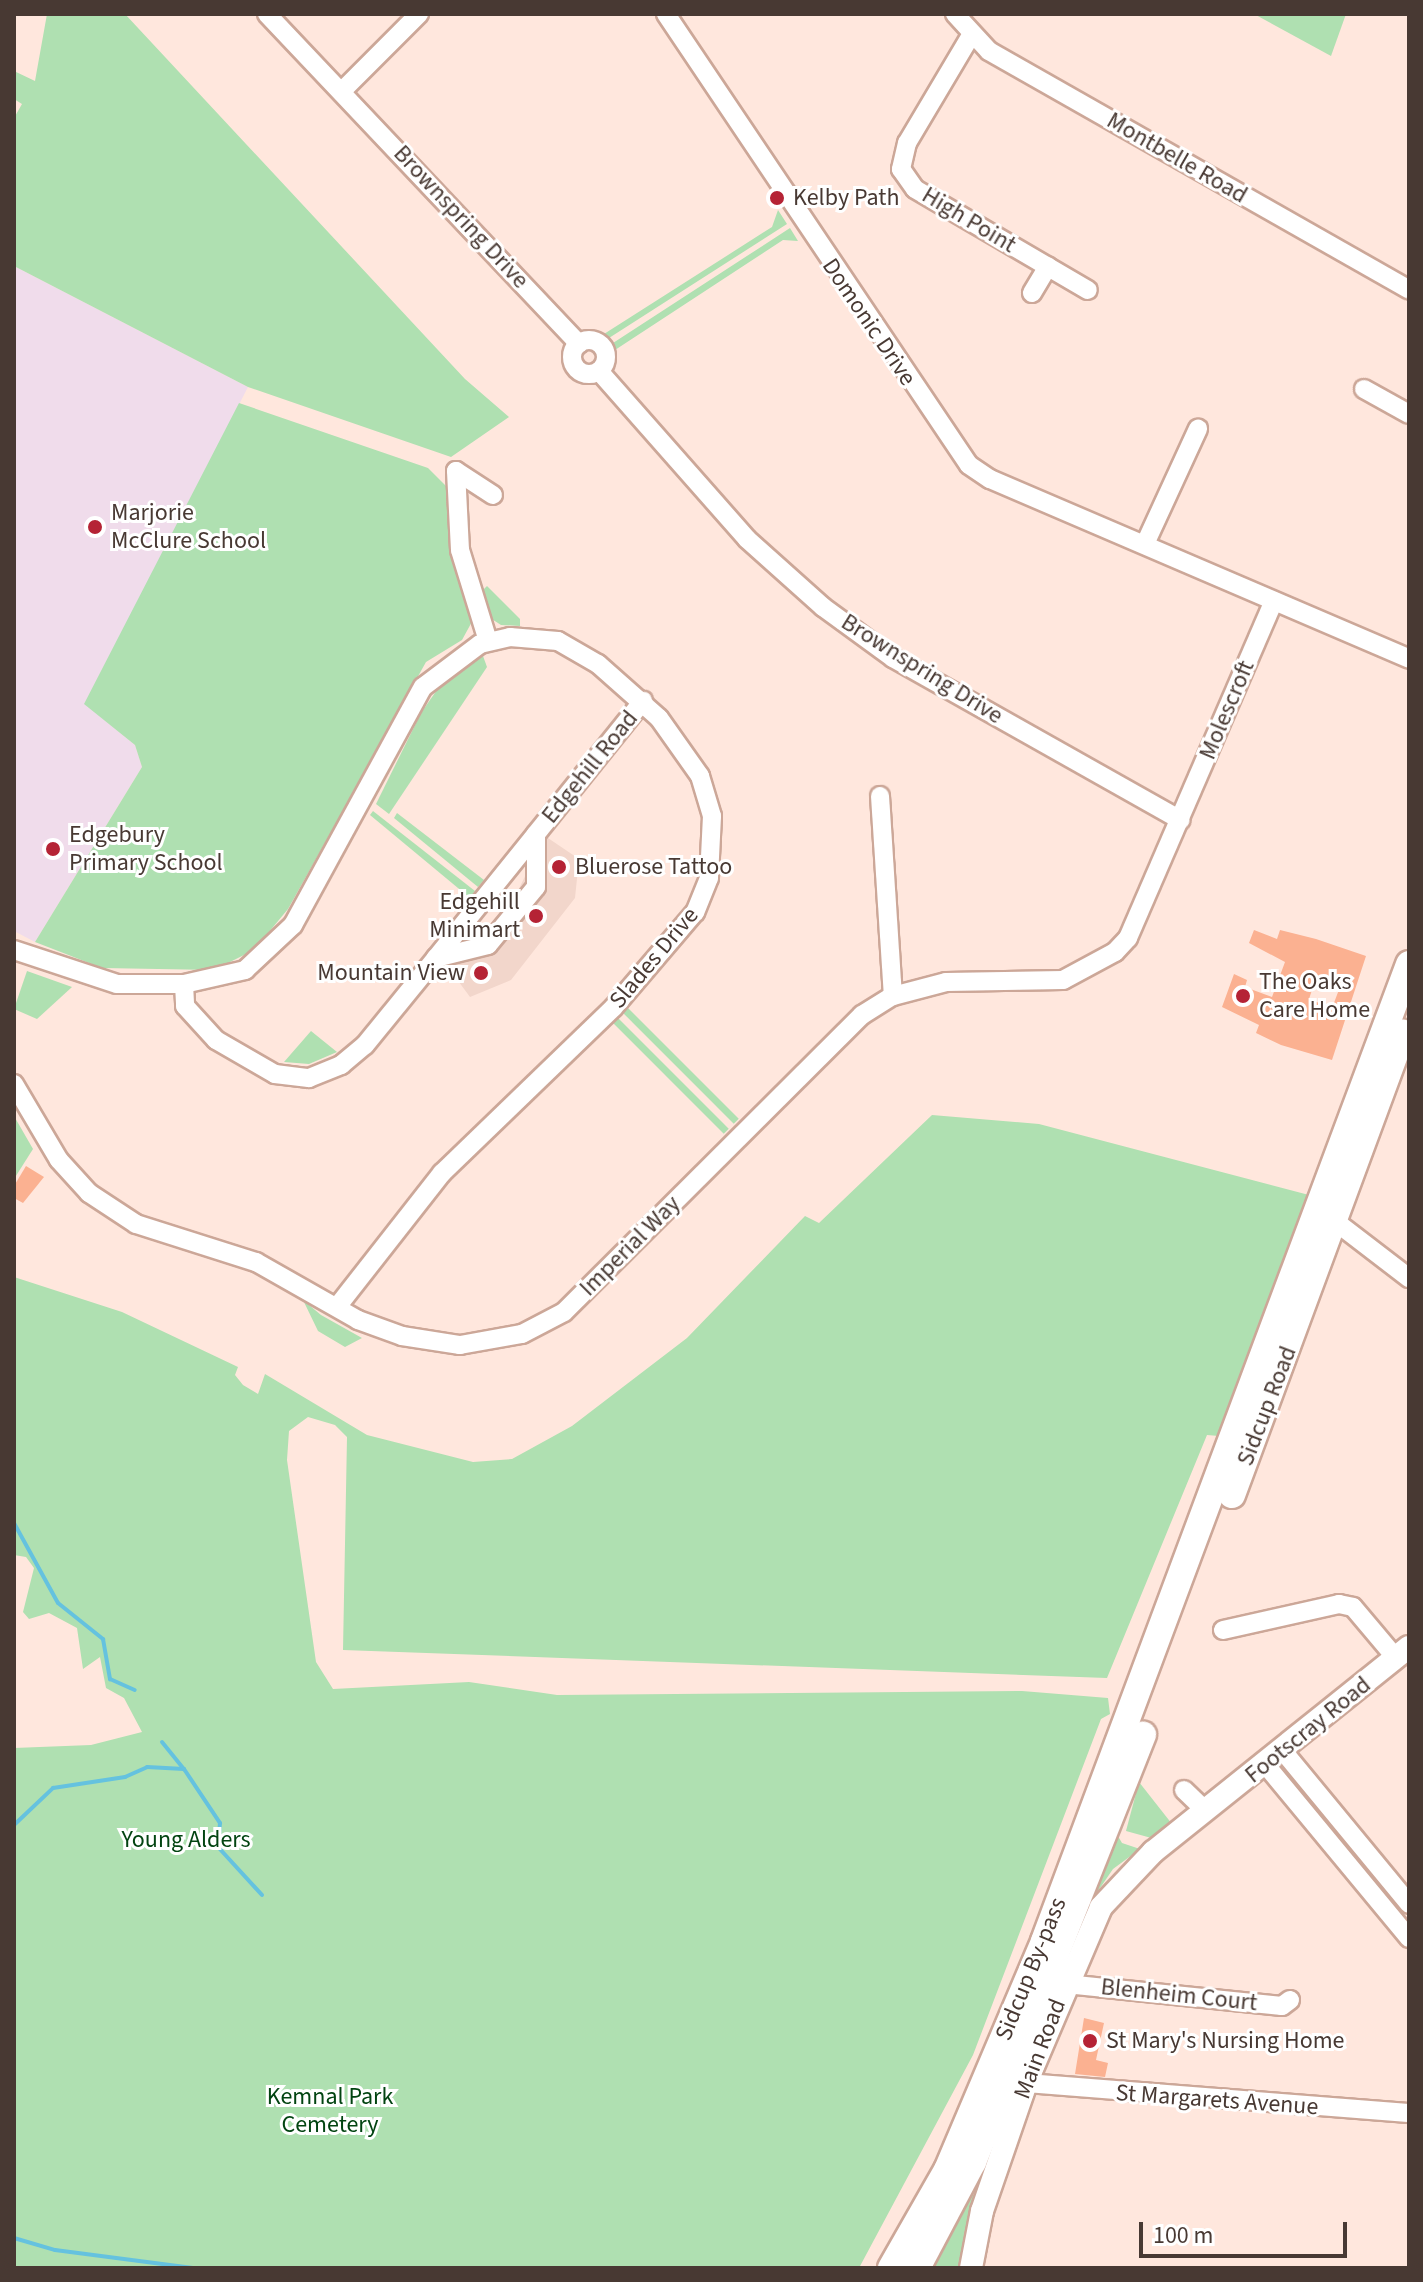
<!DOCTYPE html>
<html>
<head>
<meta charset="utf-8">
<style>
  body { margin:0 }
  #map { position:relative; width:1423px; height:2282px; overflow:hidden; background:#ffe7dd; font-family:"Source Sans 3",sans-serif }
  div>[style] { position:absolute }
  .built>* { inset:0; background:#f2d6cb }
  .education>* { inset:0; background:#f0dceb }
  .green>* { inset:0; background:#afe0b1; transform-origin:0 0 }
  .stream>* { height:4px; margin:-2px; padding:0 2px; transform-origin:2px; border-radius:2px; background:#65c2df }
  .building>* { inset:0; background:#fbb191 }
  .roads { filter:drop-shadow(2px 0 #cca798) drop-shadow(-2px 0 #cca798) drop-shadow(0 2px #cca798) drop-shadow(0 -2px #cca798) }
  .minor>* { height:18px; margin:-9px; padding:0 9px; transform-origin:9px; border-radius:9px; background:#fff }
  .minor>.ring { margin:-9px; padding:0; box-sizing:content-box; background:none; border:18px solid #fff; border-radius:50% }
  .major>* { height:22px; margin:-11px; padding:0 11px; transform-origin:11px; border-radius:11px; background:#fff }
  .highway>* { height:26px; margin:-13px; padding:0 13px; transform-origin:13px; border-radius:13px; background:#fff }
  .dots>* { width:22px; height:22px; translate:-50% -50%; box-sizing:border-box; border:4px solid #fff; border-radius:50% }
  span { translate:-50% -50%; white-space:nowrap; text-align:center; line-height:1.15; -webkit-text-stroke:6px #fff; paint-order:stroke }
  .street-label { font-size:24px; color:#483933 }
  .poi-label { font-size:24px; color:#483933 }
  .left { translate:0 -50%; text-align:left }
  .right { translate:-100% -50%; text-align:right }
  .park-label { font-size:24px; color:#024411 }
  .frame { position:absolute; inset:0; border:16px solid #483933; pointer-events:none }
  .scale { position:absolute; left:1139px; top:2222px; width:208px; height:36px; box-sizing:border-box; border:4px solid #483933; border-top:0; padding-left:10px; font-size:24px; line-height:28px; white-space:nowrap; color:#483933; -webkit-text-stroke:6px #fff; paint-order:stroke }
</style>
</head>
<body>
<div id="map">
  <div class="built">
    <i style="clip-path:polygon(545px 836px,579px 859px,575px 898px,511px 980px,470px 997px,445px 963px,487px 953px)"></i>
  </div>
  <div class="education">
    <i style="clip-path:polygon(14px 266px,248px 387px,85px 704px,135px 745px,142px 767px,35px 942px,14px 931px)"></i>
  </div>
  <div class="green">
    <i style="clip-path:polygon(47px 14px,125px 14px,465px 379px,509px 417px,451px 457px,248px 387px,14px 266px,14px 118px,22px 104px,14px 99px,14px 71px,35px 81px)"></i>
    <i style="clip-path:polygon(1254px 14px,1346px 14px,1331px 56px)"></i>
    <i style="clip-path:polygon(778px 210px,787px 224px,609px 338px,604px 334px,772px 227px)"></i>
    <i style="clip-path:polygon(790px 228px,798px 241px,783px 240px,615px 350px,613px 343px)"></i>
    <i style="clip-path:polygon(239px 403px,428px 468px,452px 492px,474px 618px,462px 640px,426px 662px,288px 909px,254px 950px,214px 970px,102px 968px,35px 942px,142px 767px,135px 745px,84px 704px)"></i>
    <i style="clip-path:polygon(487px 586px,520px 619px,520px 626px,501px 625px,484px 614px,478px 595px)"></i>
    <i style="clip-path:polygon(483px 656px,487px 667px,389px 814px,376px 804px,421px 713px,441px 684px)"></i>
    <i style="clip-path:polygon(373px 811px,475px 891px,470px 898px,370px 815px)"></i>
    <i style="clip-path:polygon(397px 813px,484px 880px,478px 887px,394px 818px)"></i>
    <i style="clip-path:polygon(27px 971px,72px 987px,37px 1019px,14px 1009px)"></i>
    <i style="left:627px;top:1007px;width:158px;height:7px;rotate:45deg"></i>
    <i style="left:617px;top:1017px;width:158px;height:7px;rotate:45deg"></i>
    <i style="clip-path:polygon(311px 1031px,337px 1052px,309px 1064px,284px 1062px)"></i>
    <i style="clip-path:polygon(932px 1115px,1039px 1124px,1309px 1195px,1219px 1436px,1207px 1435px,1107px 1678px,343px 1650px,347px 1437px,335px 1425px,308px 1417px,289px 1431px,287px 1460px,316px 1662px,333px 1689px,469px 1682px,557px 1695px,1022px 1691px,1108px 1698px,1110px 1714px,1101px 1719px,973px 2055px,859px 2268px,14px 2268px,14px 1748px,91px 1745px,142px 1732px,124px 1698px,106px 1688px,100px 1657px,83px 1669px,77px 1628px,49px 1613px,29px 1619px,23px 1612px,34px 1568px,26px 1557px,14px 1555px,14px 1277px,122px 1312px,238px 1367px,235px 1375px,243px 1385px,258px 1394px,265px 1374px,367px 1435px,473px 1462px,512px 1459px,572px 1426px,687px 1338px,805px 1216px,819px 1223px)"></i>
    <i style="clip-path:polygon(14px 1116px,33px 1149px,14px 1179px)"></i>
    <i style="clip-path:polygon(303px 1300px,321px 1315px,362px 1338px,345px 1347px,318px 1331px)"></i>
    <i style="left:1288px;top:1767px;width:166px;height:8px;rotate:51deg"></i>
    <i style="clip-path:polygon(1139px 1782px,1172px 1824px,1155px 1839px,1126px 1831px)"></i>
    <i style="clip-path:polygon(1115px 1831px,1122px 1843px,1140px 1849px,1113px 1869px,1083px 1913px)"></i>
    <i style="clip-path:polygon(969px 2191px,974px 2195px,963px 2267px,927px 2268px)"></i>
  </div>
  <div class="stream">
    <i style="left:14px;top:1523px;width:91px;rotate:61.2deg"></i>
    <i style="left:58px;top:1603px;width:58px;rotate:38.7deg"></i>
    <i style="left:103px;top:1639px;width:41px;rotate:80.1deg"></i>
    <i style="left:110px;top:1679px;width:27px;rotate:24deg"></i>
    <i style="left:162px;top:1742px;width:35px;rotate:51deg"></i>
    <i style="left:14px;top:1825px;width:54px;rotate:-43.5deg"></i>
    <i style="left:53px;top:1788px;width:73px;rotate:-8.7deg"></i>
    <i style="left:125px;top:1777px;width:24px;rotate:-24deg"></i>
    <i style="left:147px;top:1767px;width:37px;rotate:3deg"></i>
    <i style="left:184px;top:1769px;width:65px;rotate:56.3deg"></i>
    <i style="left:220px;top:1823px;width:24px;rotate:95deg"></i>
    <i style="left:218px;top:1847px;width:65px;rotate:47.5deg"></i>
    <i style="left:14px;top:2238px;width:43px;rotate:16.3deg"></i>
    <i style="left:55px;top:2250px;width:139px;rotate:7.4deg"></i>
  </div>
  <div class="building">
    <i style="clip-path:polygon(evenodd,1254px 930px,1277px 939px,1280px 930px,1316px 939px,1366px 956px,1332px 1060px,1281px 1045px,1256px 1033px,1259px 1025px,1222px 1007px,1234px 974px,1247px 980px,1245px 987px,1272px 997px,1285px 962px,1249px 943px,1254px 930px,1316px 978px,1340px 987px,1332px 1008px,1309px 999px,1316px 978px)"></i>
    <i style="clip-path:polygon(26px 1166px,44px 1177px,23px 1203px,14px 1198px,14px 1186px)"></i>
    <i style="clip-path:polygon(1084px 2018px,1104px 2023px,1096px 2060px,1108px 2063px,1105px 2077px,1075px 2074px)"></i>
  </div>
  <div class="roads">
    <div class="minor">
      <i style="left:267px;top:14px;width:454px;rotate:46.6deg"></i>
      <i style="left:666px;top:14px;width:543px;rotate:56.11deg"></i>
      <i style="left:969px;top:465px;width:25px;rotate:34deg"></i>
      <i style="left:990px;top:479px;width:456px;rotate:23.2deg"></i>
      <i style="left:955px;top:14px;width:50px;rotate:47.4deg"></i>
      <i style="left:989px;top:51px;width:483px;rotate:29.6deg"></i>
      <i style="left:970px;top:37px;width:123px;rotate:120.7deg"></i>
      <i style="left:907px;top:143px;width:27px;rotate:103deg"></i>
      <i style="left:901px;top:169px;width:24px;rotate:55deg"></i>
      <i style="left:915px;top:189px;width:200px;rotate:30.3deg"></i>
      <i style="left:342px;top:91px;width:109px;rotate:-45deg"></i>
      <i style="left:1032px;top:293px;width:31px;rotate:-59deg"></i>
      <i class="ring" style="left:572px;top:340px;width:16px;height:16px"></i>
      <i style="left:599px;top:371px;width:224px;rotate:48.6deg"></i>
      <i style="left:747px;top:539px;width:102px;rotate:41.8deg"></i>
      <i style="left:823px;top:607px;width:87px;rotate:36.1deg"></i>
      <i style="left:893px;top:658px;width:330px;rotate:29.4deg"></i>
      <i style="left:1364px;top:389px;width:51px;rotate:29.1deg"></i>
      <i style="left:456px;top:471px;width:79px;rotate:87.1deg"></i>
      <i style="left:460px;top:550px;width:95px;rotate:72.9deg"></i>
      <i style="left:456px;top:471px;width:44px;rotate:33deg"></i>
      <i style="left:1145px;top:544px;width:127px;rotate:-65.3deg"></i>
      <i style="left:880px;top:796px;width:200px;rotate:86.3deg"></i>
      <i style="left:536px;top:834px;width:53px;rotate:90deg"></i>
      <i style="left:536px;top:887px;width:75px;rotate:129.6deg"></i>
      <i style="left:488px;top:945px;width:54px;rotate:166deg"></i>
      <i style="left:436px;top:958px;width:159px;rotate:-51.1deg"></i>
      <i style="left:536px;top:834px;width:171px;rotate:-51.2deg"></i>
      <i style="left:14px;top:950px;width:108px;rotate:18.3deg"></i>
      <i style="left:117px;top:984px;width:67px"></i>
      <i style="left:184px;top:984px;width:63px;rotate:-12.9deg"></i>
      <i style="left:245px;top:970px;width:66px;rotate:-43.2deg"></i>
      <i style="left:293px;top:925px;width:271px;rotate:-61.4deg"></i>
      <i style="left:423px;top:687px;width:71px;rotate:-37deg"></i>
      <i style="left:480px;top:644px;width:31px;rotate:-13deg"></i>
      <i style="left:510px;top:637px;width:48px;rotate:4.8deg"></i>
      <i style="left:558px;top:641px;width:46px;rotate:29.9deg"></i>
      <i style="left:598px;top:664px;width:81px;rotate:41.5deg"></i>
      <i style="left:659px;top:718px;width:71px;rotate:54.7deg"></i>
      <i style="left:700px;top:776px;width:42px;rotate:73.3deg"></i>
      <i style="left:712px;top:816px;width:62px;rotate:92.8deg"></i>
      <i style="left:709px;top:878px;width:37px;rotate:112deg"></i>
      <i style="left:695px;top:912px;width:126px;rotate:130.5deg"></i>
      <i style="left:613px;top:1008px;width:238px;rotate:136deg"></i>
      <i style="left:442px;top:1173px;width:170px;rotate:128.1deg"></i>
      <i style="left:184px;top:984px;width:22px;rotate:87deg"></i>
      <i style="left:185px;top:1006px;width:46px;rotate:47.6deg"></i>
      <i style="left:216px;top:1040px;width:68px;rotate:30deg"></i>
      <i style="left:275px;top:1074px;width:34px;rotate:7deg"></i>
      <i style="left:309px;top:1078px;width:35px;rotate:-22deg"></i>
      <i style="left:341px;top:1065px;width:31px;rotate:-40deg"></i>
      <i style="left:365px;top:1045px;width:112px;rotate:-50.8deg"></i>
      <i style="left:14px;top:1084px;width:88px;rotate:59.4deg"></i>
      <i style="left:59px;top:1160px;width:45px;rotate:47.7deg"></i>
      <i style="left:89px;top:1193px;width:56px;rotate:33.4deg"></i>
      <i style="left:136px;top:1224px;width:126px;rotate:17.6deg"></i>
      <i style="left:256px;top:1262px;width:117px;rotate:29.6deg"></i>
      <i style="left:358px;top:1320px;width:47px;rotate:20deg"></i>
      <i style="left:402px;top:1336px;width:59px;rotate:8.8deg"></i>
      <i style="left:460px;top:1345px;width:63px;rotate:-10.1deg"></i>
      <i style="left:522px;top:1334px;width:47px;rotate:-27.6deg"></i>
      <i style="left:564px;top:1312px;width:421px;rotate:-44.9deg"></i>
      <i style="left:862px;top:1015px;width:36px;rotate:-32deg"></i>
      <i style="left:893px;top:996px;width:55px;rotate:-14.8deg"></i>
      <i style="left:946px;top:982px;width:117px;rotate:-1deg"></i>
      <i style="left:1063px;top:980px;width:59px;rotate:-28.3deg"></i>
      <i style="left:1115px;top:952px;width:19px;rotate:-47deg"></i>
      <i style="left:1128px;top:938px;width:367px;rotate:-66.6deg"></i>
      <i style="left:1336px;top:1222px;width:92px;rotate:37.5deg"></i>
      <i style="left:1223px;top:1630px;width:119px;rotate:-12.6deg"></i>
      <i style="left:1339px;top:1604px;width:14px;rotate:12deg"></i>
      <i style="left:1353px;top:1607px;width:67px;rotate:49.9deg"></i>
      <i style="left:1283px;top:1751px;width:198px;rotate:50.5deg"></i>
      <i style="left:1265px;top:1764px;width:226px;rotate:50.4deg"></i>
      <i style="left:1184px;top:1790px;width:30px;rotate:44deg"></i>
      <i style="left:1066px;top:1984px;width:217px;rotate:5.8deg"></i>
      <i style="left:1282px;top:2006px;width:10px;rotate:-37deg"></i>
      <i style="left:1026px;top:2083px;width:384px;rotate:4.5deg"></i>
    </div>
    <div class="major">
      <i style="left:971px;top:2268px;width:58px;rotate:-79.1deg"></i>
      <i style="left:982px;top:2211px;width:135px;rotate:-71deg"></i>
      <i style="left:1026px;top:2083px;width:191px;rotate:-66.9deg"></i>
      <i style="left:1101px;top:1907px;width:76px;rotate:-46.6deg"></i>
      <i style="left:1153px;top:1852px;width:328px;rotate:-38.7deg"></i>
    </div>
    <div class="highway">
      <i style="left:1232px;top:1495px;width:493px;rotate:-69.7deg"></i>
      <i style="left:891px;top:2268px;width:113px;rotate:-60.3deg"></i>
      <i style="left:947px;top:2170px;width:249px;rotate:-67deg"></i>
      <i style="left:1044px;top:1941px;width:1043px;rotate:-69.51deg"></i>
      <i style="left:917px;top:2268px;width:120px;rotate:-62.2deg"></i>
      <i style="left:973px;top:2162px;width:460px;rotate:-68.3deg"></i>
    </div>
  </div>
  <div class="dots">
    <i style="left:777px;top:198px;background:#b52335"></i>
    <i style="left:95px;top:527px;background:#b52335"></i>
    <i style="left:53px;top:849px;background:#b52335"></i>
    <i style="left:559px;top:867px;background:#b52335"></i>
    <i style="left:536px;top:916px;background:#b52335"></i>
    <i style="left:481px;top:973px;background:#b52335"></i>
    <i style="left:1243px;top:996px;background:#b52335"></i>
    <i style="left:1090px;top:2041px;background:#b52335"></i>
  </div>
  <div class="street-label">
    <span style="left:1177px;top:158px;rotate:30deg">Montbelle Road</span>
    <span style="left:461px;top:217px;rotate:47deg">Brownspring Drive</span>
    <span style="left:969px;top:220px;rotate:31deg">High Point</span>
    <span style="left:869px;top:322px;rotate:56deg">Domonic Drive</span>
    <span style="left:922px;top:669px;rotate:32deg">Brownspring Drive</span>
    <span style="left:1227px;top:710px;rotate:-67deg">Molescroft</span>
    <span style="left:590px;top:767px;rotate:-51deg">Edgehill Road</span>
    <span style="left:654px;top:958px;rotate:-50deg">Slades Drive</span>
    <span style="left:630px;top:1246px;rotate:-45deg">Imperial Way</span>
    <span style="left:1267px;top:1406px;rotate:-69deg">Sidcup Road</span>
    <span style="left:1308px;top:1730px;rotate:-39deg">Footscray Road</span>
    <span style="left:1031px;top:1969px;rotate:-68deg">Sidcup By-pass</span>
    <span style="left:1179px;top:1995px;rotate:6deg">Blenheim Court</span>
    <span style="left:1040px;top:2049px;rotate:-69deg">Main Road</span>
    <span style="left:1217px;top:2100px;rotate:4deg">St Margarets Avenue</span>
  </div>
  <div class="poi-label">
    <span class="left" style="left:793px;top:198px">Kelby Path</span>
    <span class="left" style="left:111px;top:527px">Marjorie<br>McClure School</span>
    <span class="left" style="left:69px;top:849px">Edgebury<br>Primary School</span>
    <span class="left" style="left:575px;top:867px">Bluerose Tattoo</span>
    <span class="right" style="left:520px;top:916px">Edgehill<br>Minimart</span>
    <span class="right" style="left:465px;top:973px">Mountain View</span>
    <span class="left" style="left:1259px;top:996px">The Oaks<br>Care Home</span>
    <span class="left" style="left:1106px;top:2041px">St Mary's Nursing Home</span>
  </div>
  <div class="park-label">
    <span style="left:186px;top:1840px">Young Alders</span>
    <span style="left:330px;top:2111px">Kemnal Park<br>Cemetery</span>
  </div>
  <div class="frame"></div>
  <div class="scale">100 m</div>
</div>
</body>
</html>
